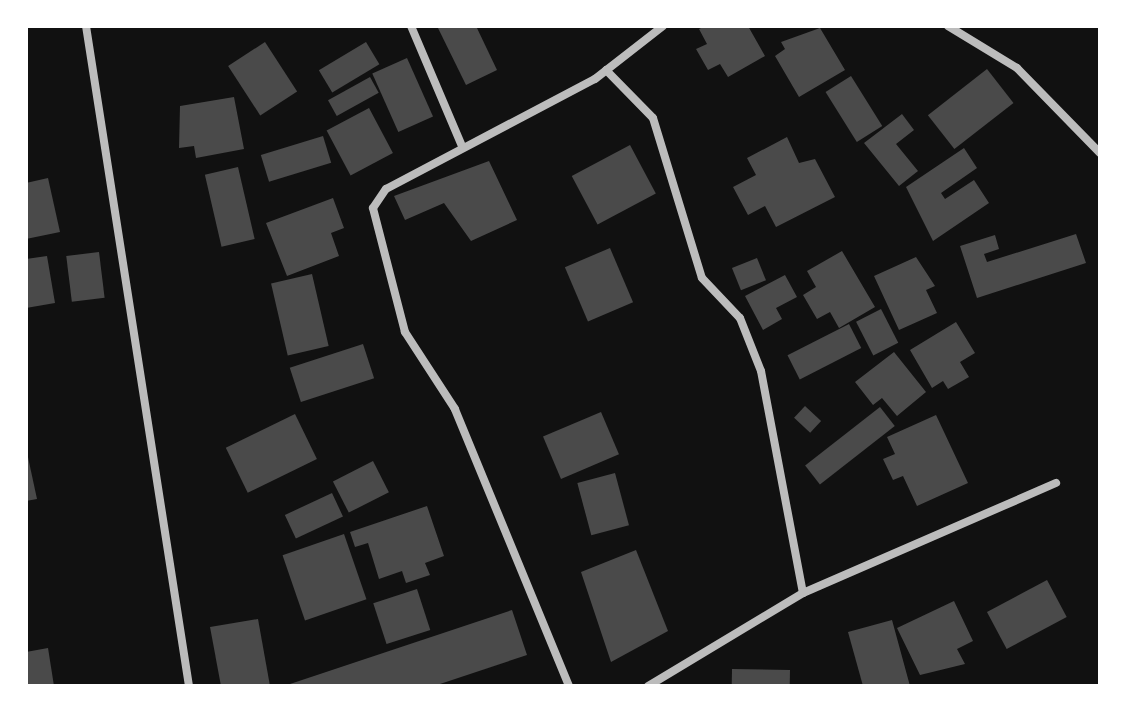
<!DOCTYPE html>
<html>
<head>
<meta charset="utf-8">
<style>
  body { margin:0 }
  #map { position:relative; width:1126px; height:712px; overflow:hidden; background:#111; font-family:"Fira Sans",sans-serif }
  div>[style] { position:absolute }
  .building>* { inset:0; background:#4a4a4a; transform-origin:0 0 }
  .minor>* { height:8px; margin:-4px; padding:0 4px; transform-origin:4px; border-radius:4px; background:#bcbcbc }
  span { translate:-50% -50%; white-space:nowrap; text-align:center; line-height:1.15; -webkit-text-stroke:8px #fff; paint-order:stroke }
  .frame { position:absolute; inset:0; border:28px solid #fff; pointer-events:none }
</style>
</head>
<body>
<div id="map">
  <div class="building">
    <i style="clip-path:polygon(437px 26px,476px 26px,497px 70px,466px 85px)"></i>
    <i style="clip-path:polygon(705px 26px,748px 26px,765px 56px,728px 77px,720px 64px,708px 70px,696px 49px,707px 44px,699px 29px)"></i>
    <i style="clip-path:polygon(820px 28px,845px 70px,799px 97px,775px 56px,785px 49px,781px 42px)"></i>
    <i style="left:265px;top:42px;width:59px;height:44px;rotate:57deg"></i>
    <i style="left:366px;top:42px;width:26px;height:55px;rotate:59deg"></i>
    <i style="left:407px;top:58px;width:64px;height:38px;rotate:66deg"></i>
    <i style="left:987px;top:69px;width:43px;height:75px;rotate:52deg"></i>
    <i style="left:851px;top:76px;width:59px;height:30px;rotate:58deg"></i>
    <i style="left:370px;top:77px;width:18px;height:48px;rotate:61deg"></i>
    <i style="clip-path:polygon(234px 97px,244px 149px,196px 158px,194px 146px,179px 148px,180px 106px)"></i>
    <i style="left:369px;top:108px;width:51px;height:48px;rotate:62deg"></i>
    <i style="clip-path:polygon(902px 114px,914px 130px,896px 144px,918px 171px,899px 186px,864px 143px)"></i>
    <i style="left:323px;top:136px;width:28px;height:65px;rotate:73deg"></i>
    <i style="clip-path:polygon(787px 137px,799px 163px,815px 159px,835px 197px,776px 227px,765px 206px,748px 215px,733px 187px,756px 175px,747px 158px)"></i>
    <i style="left:630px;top:145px;width:55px;height:66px;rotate:62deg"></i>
    <i style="clip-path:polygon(964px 148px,977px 168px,941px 193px,945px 199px,974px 180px,989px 203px,933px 241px,906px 187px)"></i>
    <i style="clip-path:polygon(489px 161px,517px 220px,471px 241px,444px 203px,405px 220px,394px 196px)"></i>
    <i style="left:238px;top:167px;width:74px;height:34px;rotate:77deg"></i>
    <i style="clip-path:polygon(48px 178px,60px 232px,26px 239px,26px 183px)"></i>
    <i style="clip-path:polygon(333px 198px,344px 228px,331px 233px,339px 256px,287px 276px,266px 223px)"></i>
    <i style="clip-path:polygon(1076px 234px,1086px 263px,977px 298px,960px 246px,995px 235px,999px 249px,984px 254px,987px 262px)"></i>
    <i style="left:610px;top:248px;width:59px;height:49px;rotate:67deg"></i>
    <i style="clip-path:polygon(842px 251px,875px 307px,839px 328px,830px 312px,817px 319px,803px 295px,816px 287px,807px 271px)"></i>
    <i style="left:99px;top:252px;width:46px;height:33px;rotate:83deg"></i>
    <i style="clip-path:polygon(47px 256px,55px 303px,26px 308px,26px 259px)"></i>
    <i style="clip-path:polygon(916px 257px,935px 286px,926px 290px,937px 313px,899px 330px,874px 276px)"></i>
    <i style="left:757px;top:258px;width:24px;height:27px;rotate:68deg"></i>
    <i style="left:312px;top:274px;width:74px;height:42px;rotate:77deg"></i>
    <i style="clip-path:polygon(785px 275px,797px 297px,776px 308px,782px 319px,763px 330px,745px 296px)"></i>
    <i style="left:881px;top:309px;width:38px;height:28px;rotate:63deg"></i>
    <i style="clip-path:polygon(956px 322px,975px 353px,960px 362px,969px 377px,948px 389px,943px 381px,932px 388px,910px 350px)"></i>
    <i style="left:849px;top:324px;width:27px;height:69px;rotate:63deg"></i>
    <i style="left:363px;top:344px;width:36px;height:77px;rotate:72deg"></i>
    <i style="clip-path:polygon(894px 352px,926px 392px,897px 416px,882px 398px,873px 405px,855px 382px)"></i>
    <i style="left:805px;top:406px;width:22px;height:16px;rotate:43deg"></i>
    <i style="left:880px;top:407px;width:24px;height:95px;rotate:52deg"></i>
    <i style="left:601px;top:412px;width:46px;height:63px;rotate:67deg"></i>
    <i style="left:295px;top:414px;width:50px;height:77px;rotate:64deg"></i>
    <i style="clip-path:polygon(936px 415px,968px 483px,917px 506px,903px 476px,893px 480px,883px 459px,895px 454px,887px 437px)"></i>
    <i style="clip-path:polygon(26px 448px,37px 499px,26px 501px)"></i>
    <i style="left:373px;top:461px;width:35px;height:45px;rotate:63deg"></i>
    <i style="left:615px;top:473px;width:54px;height:39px;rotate:75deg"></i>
    <i style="left:332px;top:493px;width:26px;height:52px;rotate:65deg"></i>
    <i style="clip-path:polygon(427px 506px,444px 556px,425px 563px,430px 575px,406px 583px,402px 571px,379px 579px,368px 543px,355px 547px,350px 532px)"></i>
    <i style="left:344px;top:534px;width:69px;height:65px;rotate:71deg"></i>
    <i style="clip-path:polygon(636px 550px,668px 631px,611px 662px,581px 572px)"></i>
    <i style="left:1047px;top:580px;width:42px;height:68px;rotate:62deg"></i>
    <i style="left:417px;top:589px;width:43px;height:46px;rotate:72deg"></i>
    <i style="clip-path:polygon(954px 601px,973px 641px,957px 649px,965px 664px,920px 675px,897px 628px)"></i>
    <i style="clip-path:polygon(512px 610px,527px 655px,434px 686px,284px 686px)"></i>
    <i style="clip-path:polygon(258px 619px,270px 686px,221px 686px,210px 627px)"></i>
    <i style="clip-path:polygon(892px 620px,910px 686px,863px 686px,848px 632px)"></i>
    <i style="clip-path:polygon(48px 648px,54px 686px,26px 686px,26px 652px)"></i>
    <i style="left:732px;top:669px;width:58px;height:17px;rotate:1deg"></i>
  </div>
  <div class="minor">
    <i style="left:86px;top:26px;width:668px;rotate:81.13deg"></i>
    <i style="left:411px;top:26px;width:130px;rotate:67deg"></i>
    <i style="left:948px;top:26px;width:81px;rotate:31.3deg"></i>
    <i style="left:1017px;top:68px;width:119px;rotate:45.7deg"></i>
    <i style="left:606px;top:70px;width:67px;rotate:45.6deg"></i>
    <i style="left:653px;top:118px;width:167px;rotate:73deg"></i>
    <i style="left:702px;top:278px;width:55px;rotate:46.5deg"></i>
    <i style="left:740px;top:318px;width:57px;rotate:68.4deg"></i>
    <i style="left:761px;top:371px;width:226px;rotate:79.3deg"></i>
    <i style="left:803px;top:593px;width:181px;rotate:149deg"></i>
    <i style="left:803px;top:593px;width:276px;rotate:-23.5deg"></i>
    <i style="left:569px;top:686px;width:300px;rotate:-112.4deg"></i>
    <i style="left:455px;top:409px;width:92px;rotate:-123deg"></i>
    <i style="left:405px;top:332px;width:128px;rotate:-104.5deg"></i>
    <i style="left:373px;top:208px;width:23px;rotate:-56deg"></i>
    <i style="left:386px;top:189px;width:236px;rotate:-27.8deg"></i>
    <i style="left:595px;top:79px;width:86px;rotate:-37.9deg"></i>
  </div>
  <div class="frame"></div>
</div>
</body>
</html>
